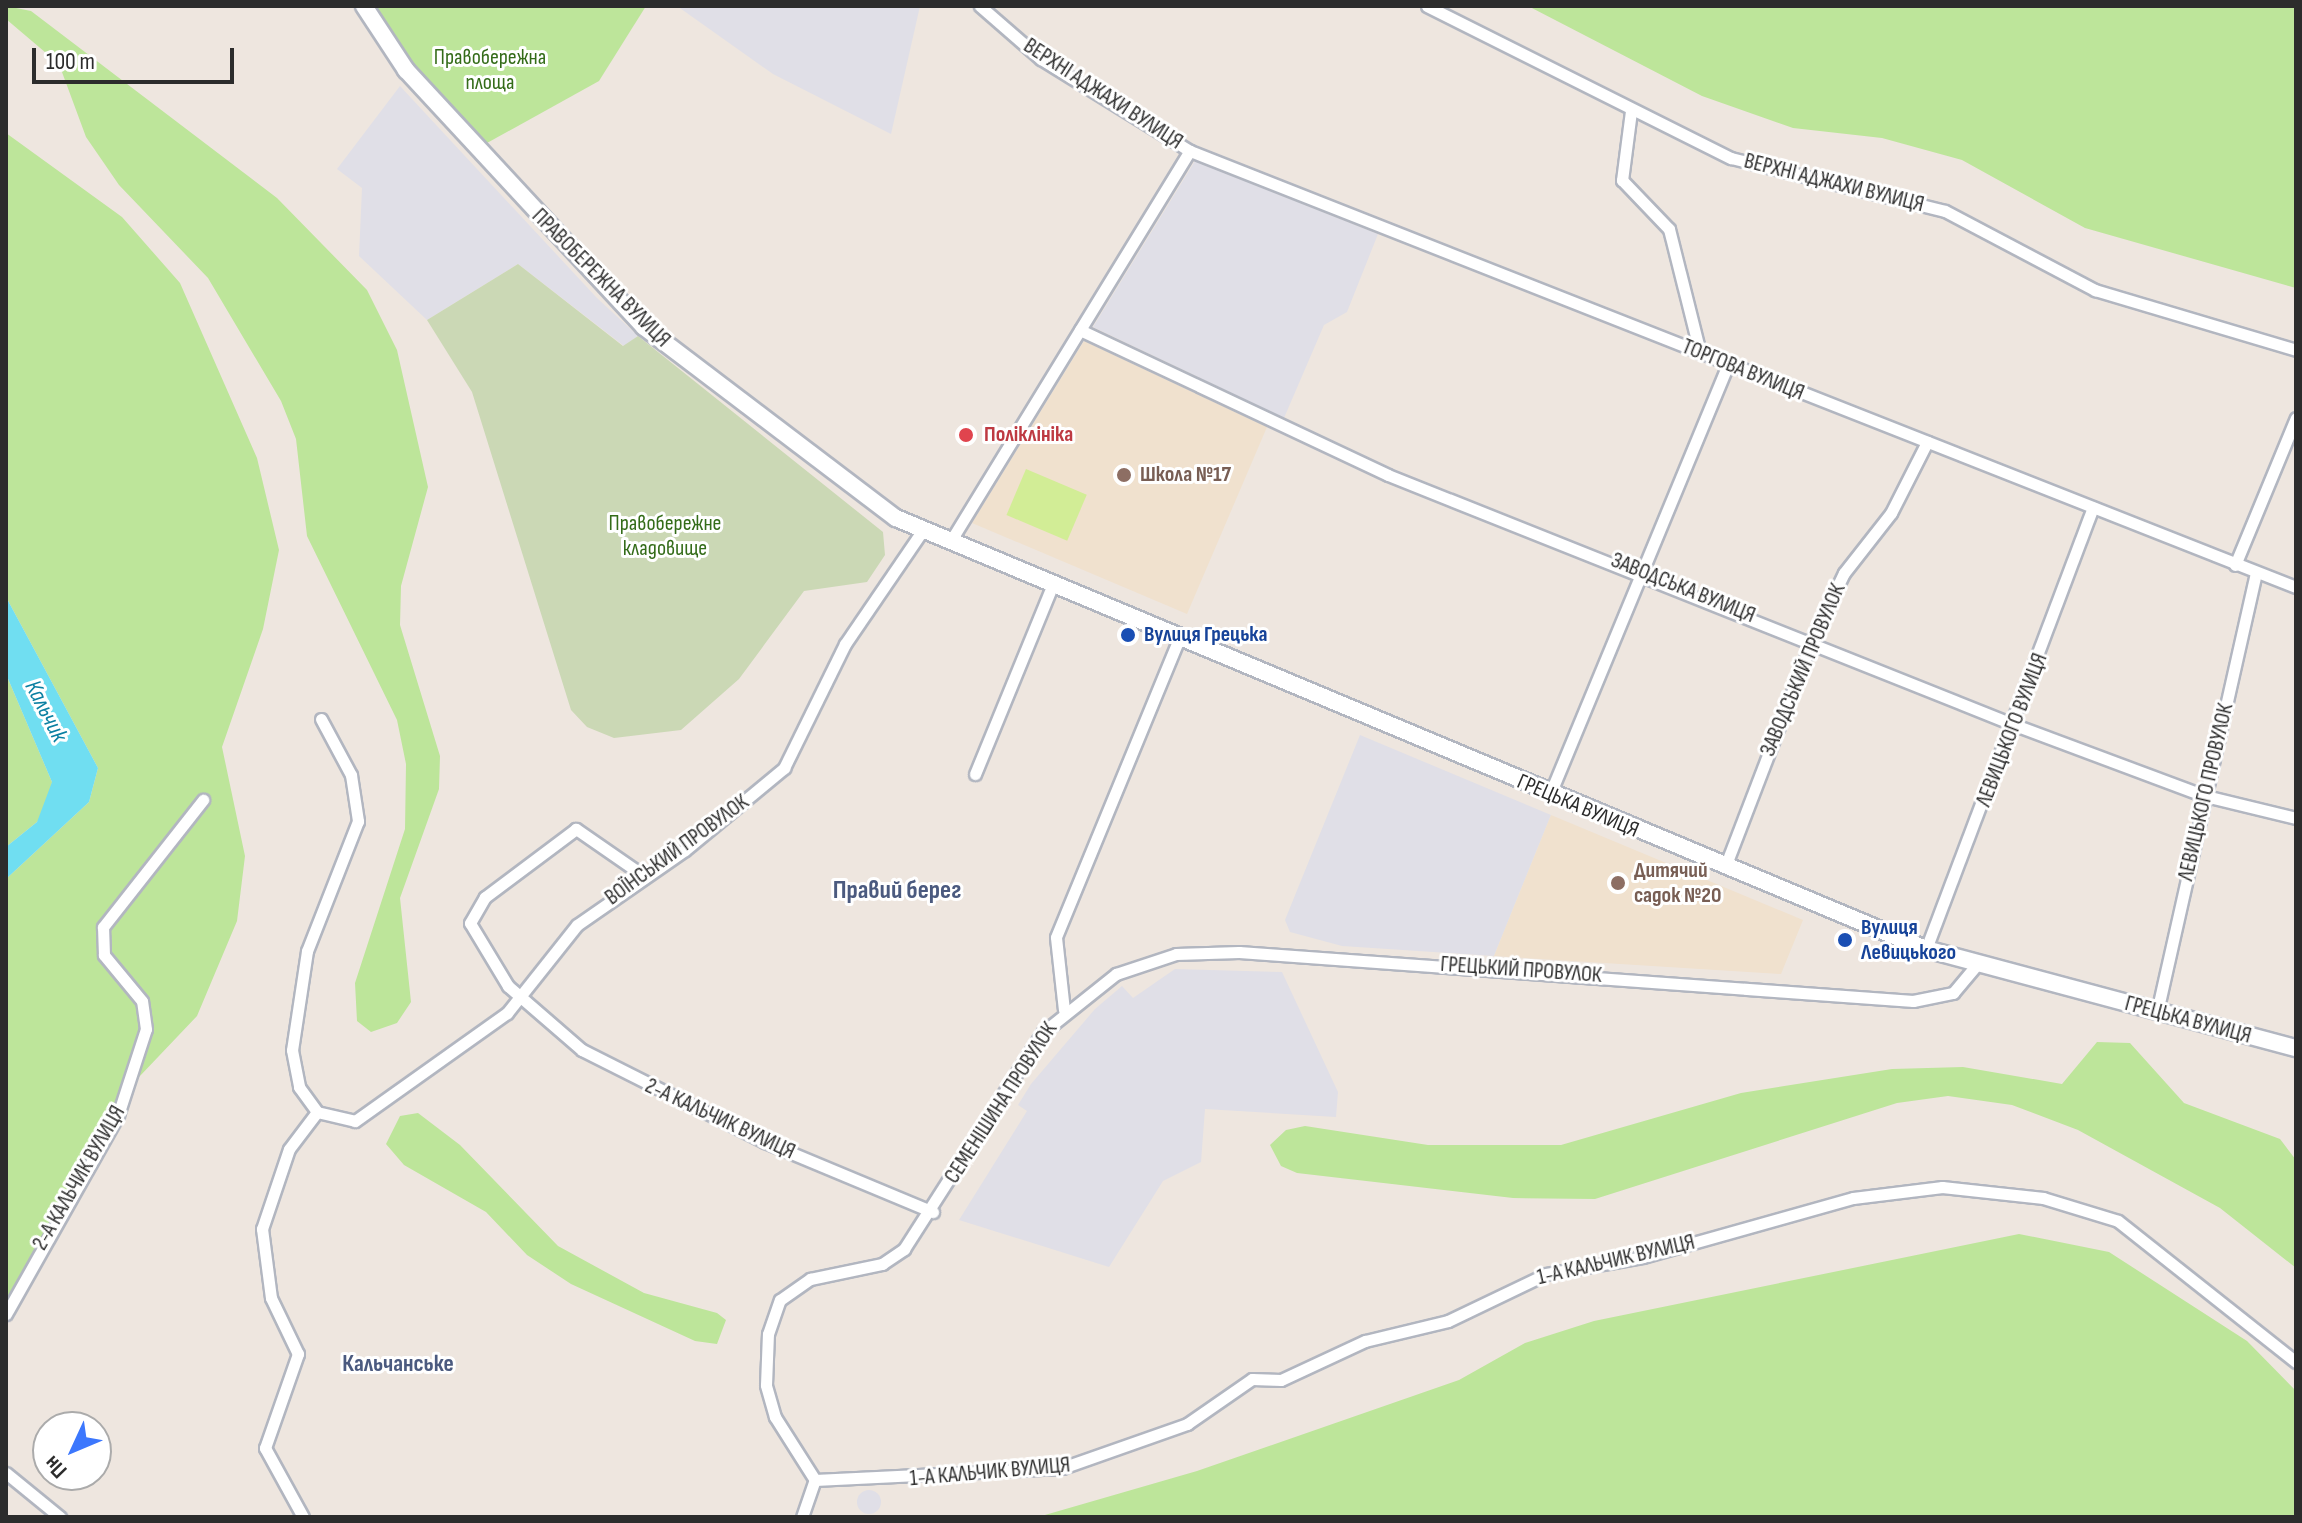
<!DOCTYPE html>
<html>
<head>
<meta charset="utf-8">
<style>
  body { margin:0 }
  #map { position:relative; width:2302px; height:1523px; overflow:hidden; background:#eee6df; font-family:"Sofia Sans Condensed",sans-serif }
  div>[style] { position:absolute }
  .industrial>* { inset:0; background:#e0dfe7 }
  .round { border-radius:50% }
  .education>* { inset:0; background:#f0e1ce }
  .green>* { inset:0; background:#bde59a }
  .cemetery>* { inset:0; background:#cbd8b5 }
  .pitch>* { inset:0; background:#d2ed96; transform-origin:0 0 }
  .water>* { inset:0; background:#70def1 }
  .roads { filter:drop-shadow(2px 0 #b2b6c0) drop-shadow(-2px 0 #b2b6c0) drop-shadow(0 2px #b2b6c0) drop-shadow(0 -2px #b2b6c0) }
  .street>* { height:11px; margin:-5.5px; padding:0 5.5px; transform-origin:5.5px; border-radius:5.5px; background:#fff }
  .secondary>* { height:16px; margin:-8px; padding:0 8px; transform-origin:8px; border-radius:8px; background:#fff }
  .dots>* { width:22px; height:22px; translate:-50% -50%; box-sizing:border-box; border:4px solid #fff; border-radius:50% }
  span { translate:-50% -50%; white-space:nowrap; text-align:center; line-height:1.15; -webkit-text-stroke:6px #fff; paint-order:stroke }
  .park-label { font-size:22px; color:#346c19 }
  .street-label { font-size:22px; color:#2c2c2c }
  .health-label { font-size:22px; color:#be3a42; font-weight:700 }
  .left { translate:0 -50%; text-align:left }
  .education-label { font-size:22px; color:#785e54; font-weight:700 }
  .transit-label { font-size:22px; color:#164399; font-weight:700 }
  .water-label { font-size:24px; color:#0b80a2; font-style:italic }
  .neighbourhood-label { font-size:24px; color:#4b5a7f; font-weight:700 }
  .quarter-label { font-size:26px; color:#4b5a7f; font-weight:700 }
  .frame { position:absolute; inset:0; border:8px solid #2c2c2c; pointer-events:none }
  .north { position:absolute; left:32px; top:1411px; width:80px; height:80px; box-sizing:border-box; background:#fff; border:2px solid #ababab; border-radius:50%; rotate:226deg; font-size:22px; font-weight:700; line-height:32px; text-align:center; color:#2c2c2c }
  .north::after { content:''; display:block; margin:auto; width:28px; height:36px; background:#3c77fd; clip-path:polygon(50% 0,100% 100%,50% 72%,0 100%) }
  .scale { position:absolute; left:32px; top:48px; width:202px; height:36px; box-sizing:border-box; border:4px solid #2c2c2c; border-top:0; padding-left:10px; font-size:24px; line-height:28px; white-space:nowrap; color:#2c2c2c; -webkit-text-stroke:6px #fff; paint-order:stroke }
</style>
</head>
<body>
<div id="map">
  <div class="industrial">
    <i style="clip-path:polygon(677px 6px,920px 6px,891px 134px,773px 74px)"></i>
    <i style="clip-path:polygon(400px 86px,597px 298px,638px 336px,624px 346px,518px 264px,427px 320px,359px 256px,362px 188px,337px 169px)"></i>
    <i style="clip-path:polygon(1195px 161px,1378px 234px,1347px 312px,1324px 325px,1284px 418px,1093px 327px)"></i>
    <i style="clip-path:polygon(1360px 735px,1551px 815px,1494px 956px,1342px 946px,1290px 932px,1285px 920px)"></i>
    <i style="clip-path:polygon(1175px 969px,1282px 972px,1338px 1092px,1336px 1117px,1205px 1109px,1201px 1162px,1163px 1181px,1109px 1267px,959px 1220px,1027px 1111px,1018px 1105px,1031px 1084px,1095px 1009px,1122px 986px,1133px 998px)"></i>
    <i class="round" style="left:857px;top:1490px;width:24px;height:24px"></i>
  </div>
  <div class="education">
    <i style="clip-path:polygon(1084px 341px,1267px 427px,1187px 614px,972px 523px)"></i>
    <i style="clip-path:polygon(1551px 815px,1803px 920px,1781px 974px,1494px 956px)"></i>
  </div>
  <div class="green">
    <i style="clip-path:polygon(6px 6px,31px 11px,277px 198px,367px 290px,397px 350px,428px 487px,401px 586px,400px 625px,440px 756px,439px 789px,400px 898px,411px 1002px,397px 1023px,371px 1032px,357px 1021px,355px 983px,405px 829px,406px 764px,397px 720px,307px 536px,296px 439px,281px 401px,208px 278px,119px 185px,86px 137px,59px 64px,6px 19px)"></i>
    <i style="clip-path:polygon(366px 6px,646px 6px,599px 81px,478px 148px,426px 92px)"></i>
    <i style="clip-path:polygon(1528px 6px,2296px 6px,2296px 288px,2085px 228px,1962px 160px,1882px 138px,1793px 128px,1702px 96px)"></i>
    <i style="clip-path:polygon(6px 133px,122px 217px,180px 283px,257px 458px,279px 550px,263px 629px,222px 747px,245px 856px,237px 921px,197px 1016px,120px 1097px,6px 1300px,6px 879px,89px 802px,98px 768px,6px 597px)"></i>
    <i style="clip-path:polygon(6px 674px,52px 782px,50px 803px,37px 822px,6px 847px)"></i>
    <i style="clip-path:polygon(2097px 1042px,2130px 1043px,2184px 1103px,2280px 1139px,2296px 1160px,2296px 1268px,2220px 1208px,2078px 1130px,2012px 1105px,1948px 1096px,1897px 1103px,1595px 1199px,1513px 1198px,1297px 1173px,1281px 1166px,1270px 1145px,1286px 1130px,1305px 1126px,1428px 1145px,1561px 1145px,1741px 1093px,1892px 1069px,1963px 1067px,2062px 1084px)"></i>
    <i style="clip-path:polygon(418px 1113px,460px 1145px,558px 1246px,644px 1293px,717px 1313px,726px 1320px,717px 1344px,695px 1341px,571px 1284px,527px 1255px,486px 1212px,404px 1165px,386px 1144px,400px 1116px)"></i>
    <i style="clip-path:polygon(2019px 1234px,2109px 1252px,2247px 1341px,2296px 1391px,2296px 1517px,1038px 1517px,1197px 1471px,1459px 1380px,1525px 1343px,1594px 1321px)"></i>
  </div>
  <div class="cemetery">
    <i style="clip-path:polygon(518px 264px,623px 346px,638px 336px,883px 532px,885px 555px,867px 582px,804px 591px,739px 679px,681px 730px,614px 738px,587px 727px,571px 710px,472px 392px,427px 320px)"></i>
  </div>
  <div class="pitch">
    <i style="left:1026px;top:469px;width:66px;height:50px;rotate:23deg"></i>
  </div>
  <div class="water">
    <i style="clip-path:polygon(6px 597px,98px 768px,89px 802px,6px 879px,6px 847px,37px 822px,52px 782px,6px 674px)"></i>
  </div>
  <div class="roads">
    <div class="street">
      <i style="left:980px;top:6px;width:81px;rotate:41deg"></i>
      <i style="left:1041px;top:59px;width:175px;rotate:31.7deg"></i>
      <i style="left:1190px;top:151px;width:1189px;rotate:21.52deg"></i>
      <i style="left:1427px;top:6px;width:340px;rotate:26.6deg"></i>
      <i style="left:1731px;top:158px;width:220px;rotate:13.9deg"></i>
      <i style="left:1945px;top:211px;width:170px;rotate:27.8deg"></i>
      <i style="left:2095px;top:290px;width:210px;rotate:16.6deg"></i>
      <i style="left:1631px;top:111px;width:70px;rotate:97.4deg"></i>
      <i style="left:1622px;top:180px;width:68px;rotate:46.2deg"></i>
      <i style="left:1669px;top:229px;width:127px;rotate:75.9deg"></i>
      <i style="left:1080px;top:330px;width:340px;rotate:25.2deg"></i>
      <i style="left:1388px;top:475px;width:675px;rotate:21.74deg"></i>
      <i style="left:2015px;top:725px;width:203px;rotate:20.5deg"></i>
      <i style="left:2205px;top:796px;width:94px;rotate:13.6deg"></i>
      <i style="left:950px;top:542px;width:459px;rotate:-58.5deg"></i>
      <i style="left:2235px;top:565px;width:159px;rotate:-67.5deg"></i>
      <i style="left:321px;top:719px;width:64px;rotate:61.8deg"></i>
      <i style="left:351px;top:775px;width:47px;rotate:81.3deg"></i>
      <i style="left:358px;top:821px;width:140px;rotate:111.4deg"></i>
      <i style="left:307px;top:951px;width:100px;rotate:98.6deg"></i>
      <i style="left:292px;top:1050px;width:38px;rotate:79deg"></i>
      <i style="left:299px;top:1087px;width:31px;rotate:54deg"></i>
      <i style="left:317px;top:1112px;width:39px;rotate:13deg"></i>
      <i style="left:355px;top:1121px;width:186px;rotate:-35.4deg"></i>
      <i style="left:507px;top:1013px;width:112px;rotate:-51.5deg"></i>
      <i style="left:577px;top:925px;width:131px;rotate:-34.8deg"></i>
      <i style="left:685px;top:850px;width:129px;rotate:-39.6deg"></i>
      <i style="left:784px;top:768px;width:138px;rotate:-63.8deg"></i>
      <i style="left:845px;top:644px;width:137px;rotate:-55.7deg"></i>
      <i style="left:975px;top:774px;width:203px;rotate:-67.7deg"></i>
      <i style="left:1550px;top:794px;width:465px;rotate:-67.5deg"></i>
      <i style="left:1725px;top:867px;width:243px;rotate:-69deg"></i>
      <i style="left:1812px;top:640px;width:74px;rotate:-64.5deg"></i>
      <i style="left:1844px;top:573px;width:76px;rotate:-51.9deg"></i>
      <i style="left:1891px;top:513px;width:80px;rotate:-63.1deg"></i>
      <i style="left:644px;top:876px;width:83px;rotate:-145.3deg"></i>
      <i style="left:576px;top:829px;width:114px;rotate:143.2deg"></i>
      <i style="left:485px;top:897px;width:30px;rotate:120deg"></i>
      <i style="left:470px;top:923px;width:74px;rotate:58.9deg"></i>
      <i style="left:508px;top:986px;width:98px;rotate:40.9deg"></i>
      <i style="left:582px;top:1050px;width:205px;rotate:26.7deg"></i>
      <i style="left:765px;top:1142px;width:182px;rotate:22.6deg"></i>
      <i style="left:1926px;top:949px;width:472px;rotate:-69.3deg"></i>
      <i style="left:1064px;top:1010px;width:73px;rotate:-96.3deg"></i>
      <i style="left:1056px;top:937px;width:323px;rotate:-67.6deg"></i>
      <i style="left:2157px;top:1012px;width:450px;rotate:-77.3deg"></i>
      <i style="left:6px;top:1314px;width:228px;rotate:-60.6deg"></i>
      <i style="left:118px;top:1115px;width:90px;rotate:-72deg"></i>
      <i style="left:146px;top:1029px;width:28px;rotate:-98deg"></i>
      <i style="left:142px;top:1001px;width:60px;rotate:-129.6deg"></i>
      <i style="left:104px;top:955px;width:28px;rotate:-92deg"></i>
      <i style="left:103px;top:927px;width:162px;rotate:-51.8deg"></i>
      <i style="left:6px;top:1473px;width:70px;rotate:39.2deg"></i>
      <i style="left:815px;top:1480px;width:247px;rotate:-2.8deg"></i>
      <i style="left:1062px;top:1468px;width:133px;rotate:-19.4deg"></i>
      <i style="left:1187px;top:1424px;width:79px;rotate:-34.7deg"></i>
      <i style="left:1252px;top:1379px;width:29px;rotate:2deg"></i>
      <i style="left:1281px;top:1380px;width:93px;rotate:-24.9deg"></i>
      <i style="left:1365px;top:1341px;width:85px;rotate:-13.5deg"></i>
      <i style="left:1448px;top:1321px;width:109px;rotate:-25.6deg"></i>
      <i style="left:1546px;top:1274px;width:98px;rotate:-9.9deg"></i>
      <i style="left:1643px;top:1257px;width:218px;rotate:-15.7deg"></i>
      <i style="left:1853px;top:1198px;width:90px;rotate:-7deg"></i>
      <i style="left:1942px;top:1187px;width:102px;rotate:6.2deg"></i>
      <i style="left:2043px;top:1198px;width:78px;rotate:17deg"></i>
      <i style="left:2118px;top:1221px;width:227px;rotate:38.4deg"></i>
      <i style="left:815px;top:1480px;width:75px;rotate:-122.4deg"></i>
      <i style="left:775px;top:1417px;width:33px;rotate:-106deg"></i>
      <i style="left:766px;top:1385px;width:51px;rotate:-87.8deg"></i>
      <i style="left:768px;top:1334px;width:36px;rotate:-71deg"></i>
      <i style="left:780px;top:1300px;width:37px;rotate:-35deg"></i>
      <i style="left:810px;top:1279px;width:74px;rotate:-11.8deg"></i>
      <i style="left:882px;top:1264px;width:27px;rotate:-34deg"></i>
      <i style="left:904px;top:1249px;width:256px;rotate:-57.4deg"></i>
      <i style="left:1042px;top:1033px;width:95px;rotate:-38.6deg"></i>
      <i style="left:1116px;top:974px;width:63px;rotate:-18.4deg"></i>
      <i style="left:1176px;top:954px;width:63px;rotate:-1.8deg"></i>
      <i style="left:1239px;top:952px;width:676px;rotate:4.16deg"></i>
      <i style="left:1913px;top:1001px;width:41px;rotate:-11.3deg"></i>
      <i style="left:1953px;top:993px;width:38px;rotate:-50deg"></i>
      <i style="left:303px;top:1517px;width:79px;rotate:-118.8deg"></i>
      <i style="left:265px;top:1448px;width:100px;rotate:-70.7deg"></i>
      <i style="left:298px;top:1354px;width:62px;rotate:-115.7deg"></i>
      <i style="left:271px;top:1298px;width:70px;rotate:-97.4deg"></i>
      <i style="left:262px;top:1229px;width:84px;rotate:-71.4deg"></i>
      <i style="left:289px;top:1149px;width:46px;rotate:-52.9deg"></i>
      <i style="left:802px;top:1517px;width:39px;rotate:-71deg"></i>
    </div>
    <div class="secondary">
      <i style="left:364px;top:6px;width:77px;rotate:56.7deg"></i>
      <i style="left:406px;top:70px;width:350px;rotate:47.2deg"></i>
      <i style="left:644px;top:327px;width:316px;rotate:37.2deg"></i>
      <i style="left:896px;top:518px;width:1117px;rotate:22.71deg"></i>
      <i style="left:1926px;top:949px;width:383px;rotate:15deg"></i>
    </div>
  </div>
  <div class="dots">
    <i style="left:966px;top:435px;background:#e0444e"></i>
    <i style="left:1124px;top:475px;background:#8d6e63"></i>
    <i style="left:1128px;top:635px;background:#1a4fb4"></i>
    <i style="left:1618px;top:883px;background:#8d6e63"></i>
    <i style="left:1845px;top:940px;background:#1a4fb4"></i>
  </div>
  <div class="park-label">
    <span style="left:490px;top:70px">Правобережна<br>площа</span>
    <span style="left:665px;top:536px">Правобережне<br>кладовище</span>
  </div>
  <div class="street-label">
    <span style="left:1103px;top:94px;rotate:33deg">ВЕРХНІ АДЖАХИ ВУЛИЦЯ</span>
    <span style="left:1834px;top:183px;rotate:14deg">ВЕРХНІ АДЖАХИ ВУЛИЦЯ</span>
    <span style="left:601px;top:278px;rotate:45deg">ПРАВОБЕРЕЖНА ВУЛИЦЯ</span>
    <span style="left:1743px;top:370px;rotate:22deg">ТОРГОВА ВУЛИЦЯ</span>
    <span style="left:1683px;top:588px;rotate:22deg">ЗАВОДСЬКА ВУЛИЦЯ</span>
    <span style="left:1803px;top:670px;rotate:-67deg">ЗАВОДСЬКИЙ ПРОВУЛОК</span>
    <span style="left:2012px;top:730px;rotate:-69deg">ЛЕВИЦЬКОГО ВУЛИЦЯ</span>
    <span style="left:2206px;top:792px;rotate:-77deg">ЛЕВИЦЬКОГО ПРОВУЛОК</span>
    <span style="left:1578px;top:806px;rotate:23deg">ГРЕЦЬКА ВУЛИЦЯ</span>
    <span style="left:677px;top:850px;rotate:-36deg">ВОЇНСЬКИЙ ПРОВУЛОК</span>
    <span style="left:1521px;top:970px;rotate:4deg">ГРЕЦЬКИЙ ПРОВУЛОК</span>
    <span style="left:2188px;top:1020px;rotate:15deg">ГРЕЦЬКА ВУЛИЦЯ</span>
    <span style="left:1001px;top:1103px;rotate:-57deg">СЕМЕНІШИНА ПРОВУЛОК</span>
    <span style="left:720px;top:1119px;rotate:25deg">2-А КАЛЬЧИК ВУЛИЦЯ</span>
    <span style="left:79px;top:1178px;rotate:-60deg">2-А КАЛЬЧИК ВУЛИЦЯ</span>
    <span style="left:1616px;top:1260px;rotate:-13deg">1-А КАЛЬЧИК ВУЛИЦЯ</span>
    <span style="left:990px;top:1472px;rotate:-5deg">1-А КАЛЬЧИК ВУЛИЦЯ</span>
  </div>
  <div class="health-label">
    <span class="left" style="left:984px;top:435px">Поліклініка</span>
  </div>
  <div class="education-label">
    <span class="left" style="left:1140px;top:475px">Школа №17</span>
    <span class="left" style="left:1634px;top:883px">Дитячий<br>садок №20</span>
  </div>
  <div class="transit-label">
    <span class="left" style="left:1144px;top:635px">Вулиця Грецька</span>
    <span class="left" style="left:1861px;top:940px">Вулиця<br>Левицького</span>
  </div>
  <div class="water-label">
    <span style="left:46px;top:711px;rotate:63deg">Кальчик</span>
  </div>
  <div class="neighbourhood-label">
    <span style="left:398px;top:1364px">Кальчанське</span>
  </div>
  <div class="quarter-label">
    <span style="left:897px;top:891px">Правий берег</span>
  </div>
  <div class="frame"></div>
  <div class="north">Пн</div>
  <div class="scale">100 m</div>
</div>
</body>
</html>
